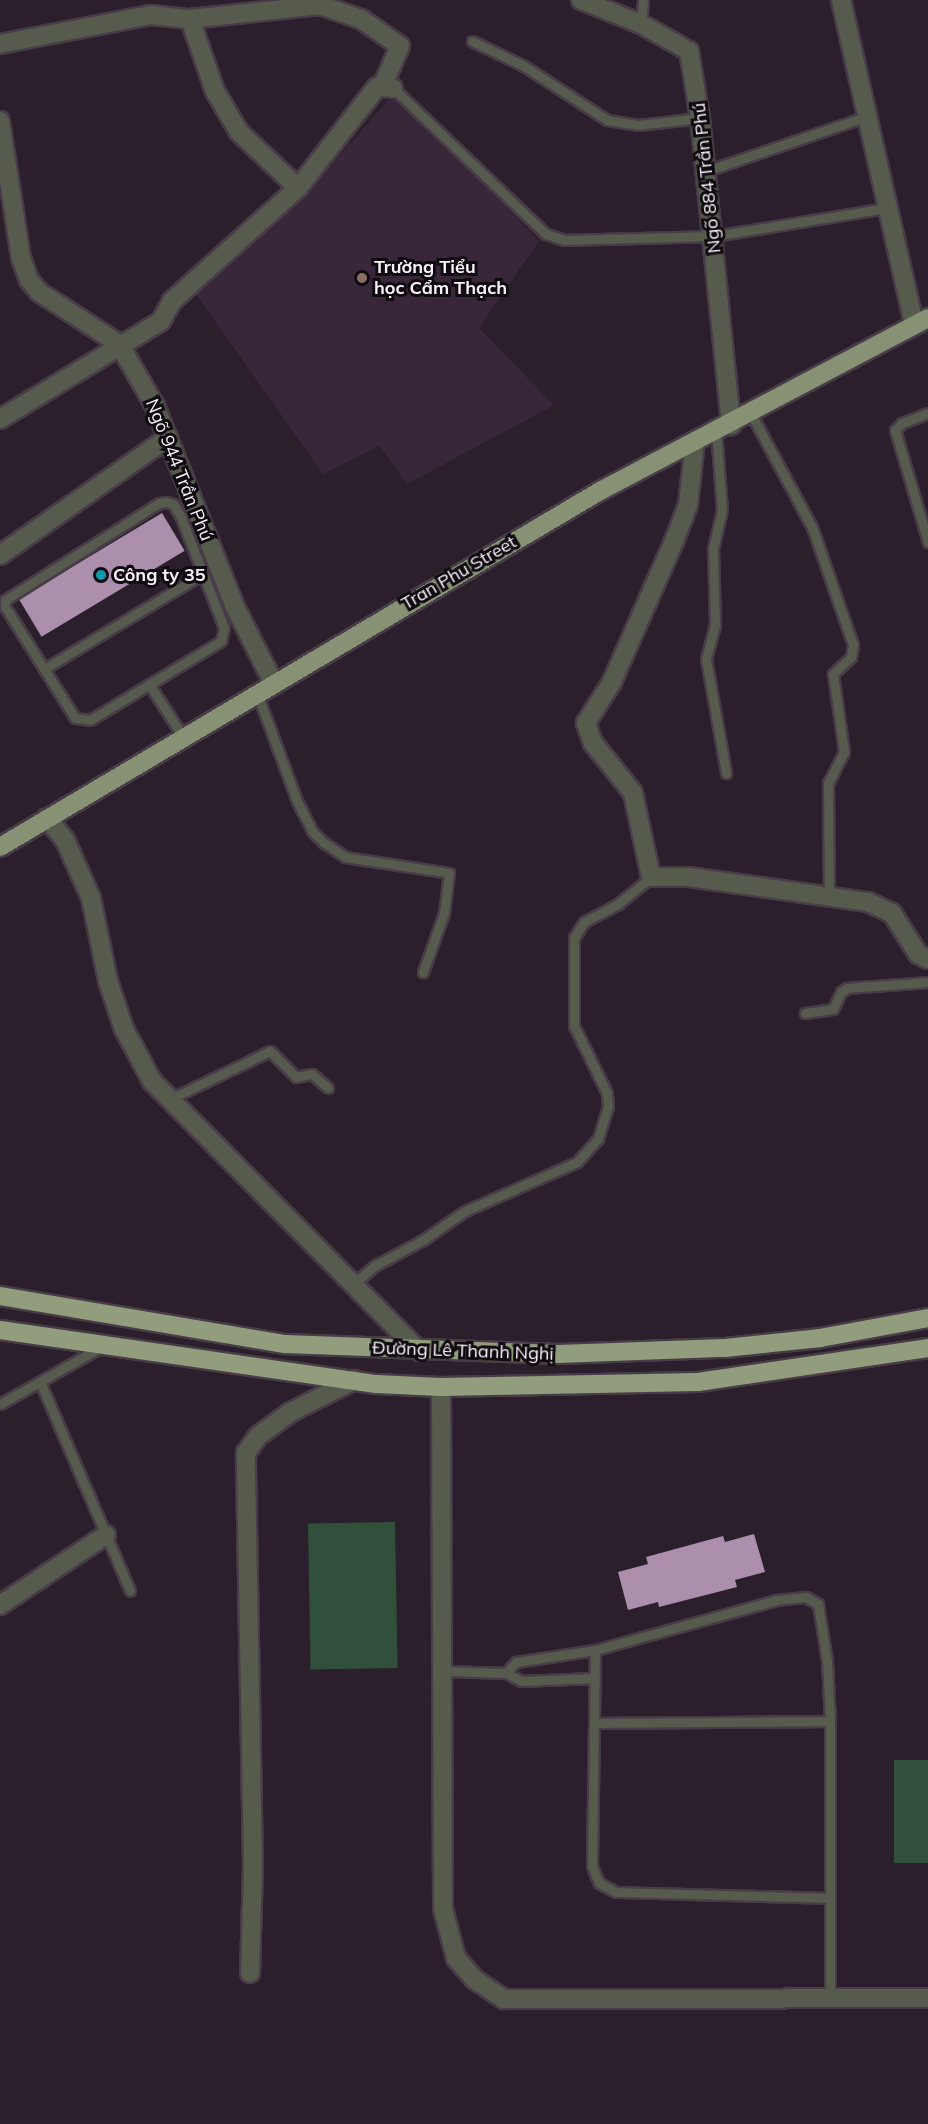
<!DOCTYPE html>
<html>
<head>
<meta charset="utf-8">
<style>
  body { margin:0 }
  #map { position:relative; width:928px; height:2124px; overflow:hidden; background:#2b1f2b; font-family:Mulish,sans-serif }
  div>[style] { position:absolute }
  .built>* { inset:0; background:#372738 }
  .green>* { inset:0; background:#30503b; transform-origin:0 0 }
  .building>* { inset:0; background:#ab8fac; transform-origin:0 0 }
  .roads { filter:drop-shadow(2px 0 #483c48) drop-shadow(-2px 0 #483c48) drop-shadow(0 2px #483c48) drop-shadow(0 -2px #483c48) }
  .service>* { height:9px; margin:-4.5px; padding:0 4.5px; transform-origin:4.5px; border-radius:4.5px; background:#565b4d }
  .minor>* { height:18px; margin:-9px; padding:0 9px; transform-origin:9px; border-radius:9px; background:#565b4d }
  .primary>* { height:18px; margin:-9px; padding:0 9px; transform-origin:9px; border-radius:9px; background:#879274 }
  .trunk>* { height:18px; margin:-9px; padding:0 9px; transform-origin:9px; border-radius:9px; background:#919d7c }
  .dots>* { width:16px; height:16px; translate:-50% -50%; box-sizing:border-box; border:3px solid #100b10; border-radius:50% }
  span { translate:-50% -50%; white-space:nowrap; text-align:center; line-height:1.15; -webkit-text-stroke:6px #100b10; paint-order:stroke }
  .street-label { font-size:18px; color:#f9f1f9 }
  .poi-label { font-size:18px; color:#f9f1f9; font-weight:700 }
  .left { translate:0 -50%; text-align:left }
</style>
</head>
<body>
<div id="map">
  <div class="built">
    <i style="clip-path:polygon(391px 97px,451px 149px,539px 241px,479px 328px,554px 405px,407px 484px,379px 446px,323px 474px,195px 293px,303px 196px)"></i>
  </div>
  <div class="green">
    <i style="left:395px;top:1522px;width:146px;height:87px;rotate:89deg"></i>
    <i style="left:894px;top:1760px;width:34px;height:103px"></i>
  </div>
  <div class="building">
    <i style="left:162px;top:513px;width:44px;height:167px;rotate:59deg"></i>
    <i style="clip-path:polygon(754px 1534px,765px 1572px,735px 1580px,737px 1587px,659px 1607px,658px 1602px,628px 1610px,618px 1572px,648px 1564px,646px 1557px,723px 1536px,725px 1542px)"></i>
  </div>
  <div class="roads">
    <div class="service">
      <i style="left:641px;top:24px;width:24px;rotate:-85deg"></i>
      <i style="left:472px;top:41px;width:58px;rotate:25.7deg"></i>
      <i style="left:524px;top:66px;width:99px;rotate:33deg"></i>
      <i style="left:607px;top:120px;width:31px;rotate:9deg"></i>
      <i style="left:638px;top:125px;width:62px;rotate:-6.4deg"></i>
      <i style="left:393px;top:88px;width:211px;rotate:43.7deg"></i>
      <i style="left:546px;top:234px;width:19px;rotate:18deg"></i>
      <i style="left:564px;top:240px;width:150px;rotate:-1.5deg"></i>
      <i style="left:714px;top:236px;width:174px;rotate:-9.2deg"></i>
      <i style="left:706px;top:171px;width:168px;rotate:-18.8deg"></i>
      <i style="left:750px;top:412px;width:131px;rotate:61.7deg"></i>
      <i style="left:812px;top:527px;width:125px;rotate:70.8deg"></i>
      <i style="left:853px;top:645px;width:12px;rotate:99deg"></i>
      <i style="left:851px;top:657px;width:25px;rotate:137deg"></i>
      <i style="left:833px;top:674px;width:79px;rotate:82deg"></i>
      <i style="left:844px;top:752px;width:35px;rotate:117deg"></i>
      <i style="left:828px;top:783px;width:114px;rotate:89.5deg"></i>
      <i style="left:928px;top:413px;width:28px;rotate:159deg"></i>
      <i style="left:902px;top:423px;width:10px;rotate:135deg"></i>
      <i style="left:895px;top:430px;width:117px;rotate:73.6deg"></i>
      <i style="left:716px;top:430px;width:80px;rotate:85.7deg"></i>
      <i style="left:722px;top:510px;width:39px;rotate:103deg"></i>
      <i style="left:713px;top:548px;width:77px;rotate:88.5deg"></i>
      <i style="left:715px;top:625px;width:35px;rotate:105deg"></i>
      <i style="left:706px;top:659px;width:116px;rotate:80deg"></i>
      <i style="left:166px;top:502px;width:7px;rotate:16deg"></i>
      <i style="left:173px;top:504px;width:13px;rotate:58deg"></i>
      <i style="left:180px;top:515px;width:121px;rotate:68.7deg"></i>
      <i style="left:224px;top:628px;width:13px;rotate:103deg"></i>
      <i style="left:221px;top:641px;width:153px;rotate:148.9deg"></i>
      <i style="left:90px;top:720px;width:15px;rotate:-172deg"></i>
      <i style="left:75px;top:718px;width:131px;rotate:-122.2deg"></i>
      <i style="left:5px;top:607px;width:7px;rotate:-90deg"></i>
      <i style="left:5px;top:600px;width:182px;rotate:-32.2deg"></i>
      <i style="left:159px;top:503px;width:7px;rotate:-8deg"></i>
      <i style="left:44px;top:669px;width:185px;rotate:-30.9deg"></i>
      <i style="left:149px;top:684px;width:64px;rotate:57.1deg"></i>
      <i style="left:258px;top:696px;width:112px;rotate:69.6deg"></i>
      <i style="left:297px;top:801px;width:34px;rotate:63deg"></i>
      <i style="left:312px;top:831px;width:16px;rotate:45deg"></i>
      <i style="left:323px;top:842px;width:27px;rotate:34deg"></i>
      <i style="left:345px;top:857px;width:105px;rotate:8.7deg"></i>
      <i style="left:449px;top:873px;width:40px;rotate:97.1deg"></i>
      <i style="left:444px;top:913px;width:63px;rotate:109.6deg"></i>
      <i style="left:805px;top:1013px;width:28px;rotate:-8deg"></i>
      <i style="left:833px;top:1009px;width:19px;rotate:-65deg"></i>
      <i style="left:841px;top:992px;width:7px;rotate:-34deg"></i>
      <i style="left:847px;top:988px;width:81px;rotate:-4.2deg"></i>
      <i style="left:170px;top:1099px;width:111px;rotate:-25.6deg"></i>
      <i style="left:270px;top:1051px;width:37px;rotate:45deg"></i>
      <i style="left:296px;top:1077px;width:16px;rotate:-11deg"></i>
      <i style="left:312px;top:1074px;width:21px;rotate:41deg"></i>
      <i style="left:353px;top:1284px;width:30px;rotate:-40deg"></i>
      <i style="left:376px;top:1265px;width:53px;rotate:-28deg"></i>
      <i style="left:423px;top:1240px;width:51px;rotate:-34.6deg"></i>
      <i style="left:465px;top:1211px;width:122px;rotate:-23.6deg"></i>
      <i style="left:577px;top:1162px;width:31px;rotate:-48deg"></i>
      <i style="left:598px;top:1139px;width:34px;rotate:-73deg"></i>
      <i style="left:608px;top:1107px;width:14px;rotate:-94deg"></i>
      <i style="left:607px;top:1093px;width:75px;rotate:-116.2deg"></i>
      <i style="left:574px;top:1026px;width:88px;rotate:-90deg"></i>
      <i style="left:574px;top:938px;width:19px;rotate:-58deg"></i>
      <i style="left:584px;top:922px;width:40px;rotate:-28deg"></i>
      <i style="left:619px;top:903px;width:41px;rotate:-39.1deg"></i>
      <i style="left:41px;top:1384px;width:225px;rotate:66.7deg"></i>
      <i style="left:0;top:1404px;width:116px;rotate:-29.4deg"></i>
      <i style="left:595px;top:1650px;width:216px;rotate:90.8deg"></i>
      <i style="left:592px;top:1866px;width:18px;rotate:68deg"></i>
      <i style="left:599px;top:1883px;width:19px;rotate:28deg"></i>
      <i style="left:616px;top:1892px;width:213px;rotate:1.6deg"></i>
      <i style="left:445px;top:1671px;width:61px;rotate:1.9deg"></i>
      <i style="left:506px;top:1673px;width:17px;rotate:28deg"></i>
      <i style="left:521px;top:1681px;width:74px;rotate:-2.3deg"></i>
      <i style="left:506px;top:1673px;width:15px;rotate:-48deg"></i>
      <i style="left:516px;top:1662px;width:80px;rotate:-8.6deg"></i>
      <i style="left:595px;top:1650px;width:188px;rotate:-15.4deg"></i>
      <i style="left:776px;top:1600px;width:30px;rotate:-6deg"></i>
      <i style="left:806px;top:1597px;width:14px;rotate:30deg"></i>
      <i style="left:818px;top:1604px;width:58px;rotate:81deg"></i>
      <i style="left:827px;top:1661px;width:60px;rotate:87.1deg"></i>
      <i style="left:830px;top:1721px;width:279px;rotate:90deg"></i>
      <i style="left:594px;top:1723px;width:236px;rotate:-0.5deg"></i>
    </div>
    <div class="minor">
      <i style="left:581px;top:0;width:65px;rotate:21.8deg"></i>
      <i style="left:641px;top:24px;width:55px;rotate:29.4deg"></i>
      <i style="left:689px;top:51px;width:68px;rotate:80.7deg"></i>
      <i style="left:700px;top:118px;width:309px;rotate:84.2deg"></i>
      <i style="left:841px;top:0;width:333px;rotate:77.3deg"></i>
      <i style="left:190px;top:19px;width:76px;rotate:70.9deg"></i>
      <i style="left:215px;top:91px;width:48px;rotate:59.7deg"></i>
      <i style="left:239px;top:132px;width:81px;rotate:43.5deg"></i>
      <i style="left:0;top:44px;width:154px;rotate:-10.9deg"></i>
      <i style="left:151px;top:15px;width:39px;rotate:6deg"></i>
      <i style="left:190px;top:19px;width:131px;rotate:-6.1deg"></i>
      <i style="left:320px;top:5px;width:43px;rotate:18.9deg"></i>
      <i style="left:361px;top:19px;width:47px;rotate:34.7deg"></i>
      <i style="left:400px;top:46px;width:43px;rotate:113.6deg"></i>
      <i style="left:0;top:121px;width:139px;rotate:81.3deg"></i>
      <i style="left:21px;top:258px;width:23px;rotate:70deg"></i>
      <i style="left:29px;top:280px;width:16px;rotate:50deg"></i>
      <i style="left:39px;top:292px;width:95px;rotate:33deg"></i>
      <i style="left:119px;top:344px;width:72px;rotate:59.9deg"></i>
      <i style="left:155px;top:406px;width:214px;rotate:68.3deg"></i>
      <i style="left:234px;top:605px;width:89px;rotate:63.1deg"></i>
      <i style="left:0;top:419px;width:188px;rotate:-31.3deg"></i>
      <i style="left:161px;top:321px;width:23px;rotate:-61deg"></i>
      <i style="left:172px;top:301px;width:169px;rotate:-41.9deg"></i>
      <i style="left:298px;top:188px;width:128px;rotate:-52deg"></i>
      <i style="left:377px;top:87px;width:16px;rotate:4deg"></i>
      <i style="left:695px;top:441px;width:64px;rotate:96.2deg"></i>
      <i style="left:688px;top:505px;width:36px;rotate:111deg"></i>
      <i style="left:675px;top:539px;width:156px;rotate:113.8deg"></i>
      <i style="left:612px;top:682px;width:49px;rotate:122.4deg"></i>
      <i style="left:586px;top:723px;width:21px;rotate:71deg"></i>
      <i style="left:593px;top:743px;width:64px;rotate:51.3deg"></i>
      <i style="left:633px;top:793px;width:86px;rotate:77.9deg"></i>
      <i style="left:651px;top:877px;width:38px"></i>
      <i style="left:689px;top:877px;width:181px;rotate:8deg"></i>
      <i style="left:868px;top:902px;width:26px;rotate:25deg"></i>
      <i style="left:892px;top:913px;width:49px;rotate:57.6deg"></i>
      <i style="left:918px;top:954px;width:11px;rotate:27deg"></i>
      <i style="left:0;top:555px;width:205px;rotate:-34.9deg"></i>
      <i style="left:47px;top:818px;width:28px;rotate:51deg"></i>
      <i style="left:65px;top:840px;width:64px;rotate:65.9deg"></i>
      <i style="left:91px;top:898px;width:85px;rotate:78.4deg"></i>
      <i style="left:108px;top:981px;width:51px;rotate:71.6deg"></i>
      <i style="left:124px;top:1029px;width:59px;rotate:61.7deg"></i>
      <i style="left:152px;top:1081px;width:380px;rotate:45.3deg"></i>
      <i style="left:441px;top:1387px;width:522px;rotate:89.78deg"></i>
      <i style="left:443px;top:1909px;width:51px;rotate:75.1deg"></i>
      <i style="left:456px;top:1958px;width:28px;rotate:49deg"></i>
      <i style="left:474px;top:1979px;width:36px;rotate:34deg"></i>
      <i style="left:504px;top:1999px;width:424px;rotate:-0.1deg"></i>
      <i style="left:0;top:1605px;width:127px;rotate:-33.4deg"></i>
      <i style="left:250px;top:1973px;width:106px;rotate:-88.4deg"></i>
      <i style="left:253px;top:1867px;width:414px;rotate:-91deg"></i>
      <i style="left:246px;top:1453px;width:21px;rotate:-55deg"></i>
      <i style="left:258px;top:1436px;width:41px;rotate:-36deg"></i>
      <i style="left:291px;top:1412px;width:71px;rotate:-26.9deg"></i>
    </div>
    <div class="primary">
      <i style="left:0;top:847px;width:698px;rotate:-30.68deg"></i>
      <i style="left:600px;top:491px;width:371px;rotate:-27.8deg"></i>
    </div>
    <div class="trunk">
      <i style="left:0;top:1296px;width:289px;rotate:9.6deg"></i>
      <i style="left:285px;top:1344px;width:273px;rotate:2.1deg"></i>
      <i style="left:558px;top:1354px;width:167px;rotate:-2.1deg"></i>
      <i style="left:725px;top:1348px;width:96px;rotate:-6deg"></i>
      <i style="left:820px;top:1338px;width:110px;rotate:-10.5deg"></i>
      <i style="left:0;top:1330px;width:380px;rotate:8.2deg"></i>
      <i style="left:376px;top:1384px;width:65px;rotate:2.6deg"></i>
      <i style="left:441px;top:1387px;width:257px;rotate:-1.1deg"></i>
      <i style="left:698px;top:1382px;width:232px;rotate:-8.4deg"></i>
    </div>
  </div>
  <div class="dots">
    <i style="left:362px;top:278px;background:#8d6e63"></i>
    <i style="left:101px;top:575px;background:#0f9aa8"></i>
  </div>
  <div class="street-label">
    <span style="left:707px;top:178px;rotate:-96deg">Ngõ 884 Trần Phú</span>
    <span style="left:179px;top:470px;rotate:68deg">Ngõ 944 Trần Phú</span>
    <span style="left:459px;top:573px;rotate:-30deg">Tran Phu Street</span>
    <span style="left:463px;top:1351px;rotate:2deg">Đường Lê Thanh Nghị</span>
  </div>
  <div class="poi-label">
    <span class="left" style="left:374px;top:278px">Trường Tiểu<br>học Cẩm Thạch</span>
    <span class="left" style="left:113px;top:575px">Công ty 35</span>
  </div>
</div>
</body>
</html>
